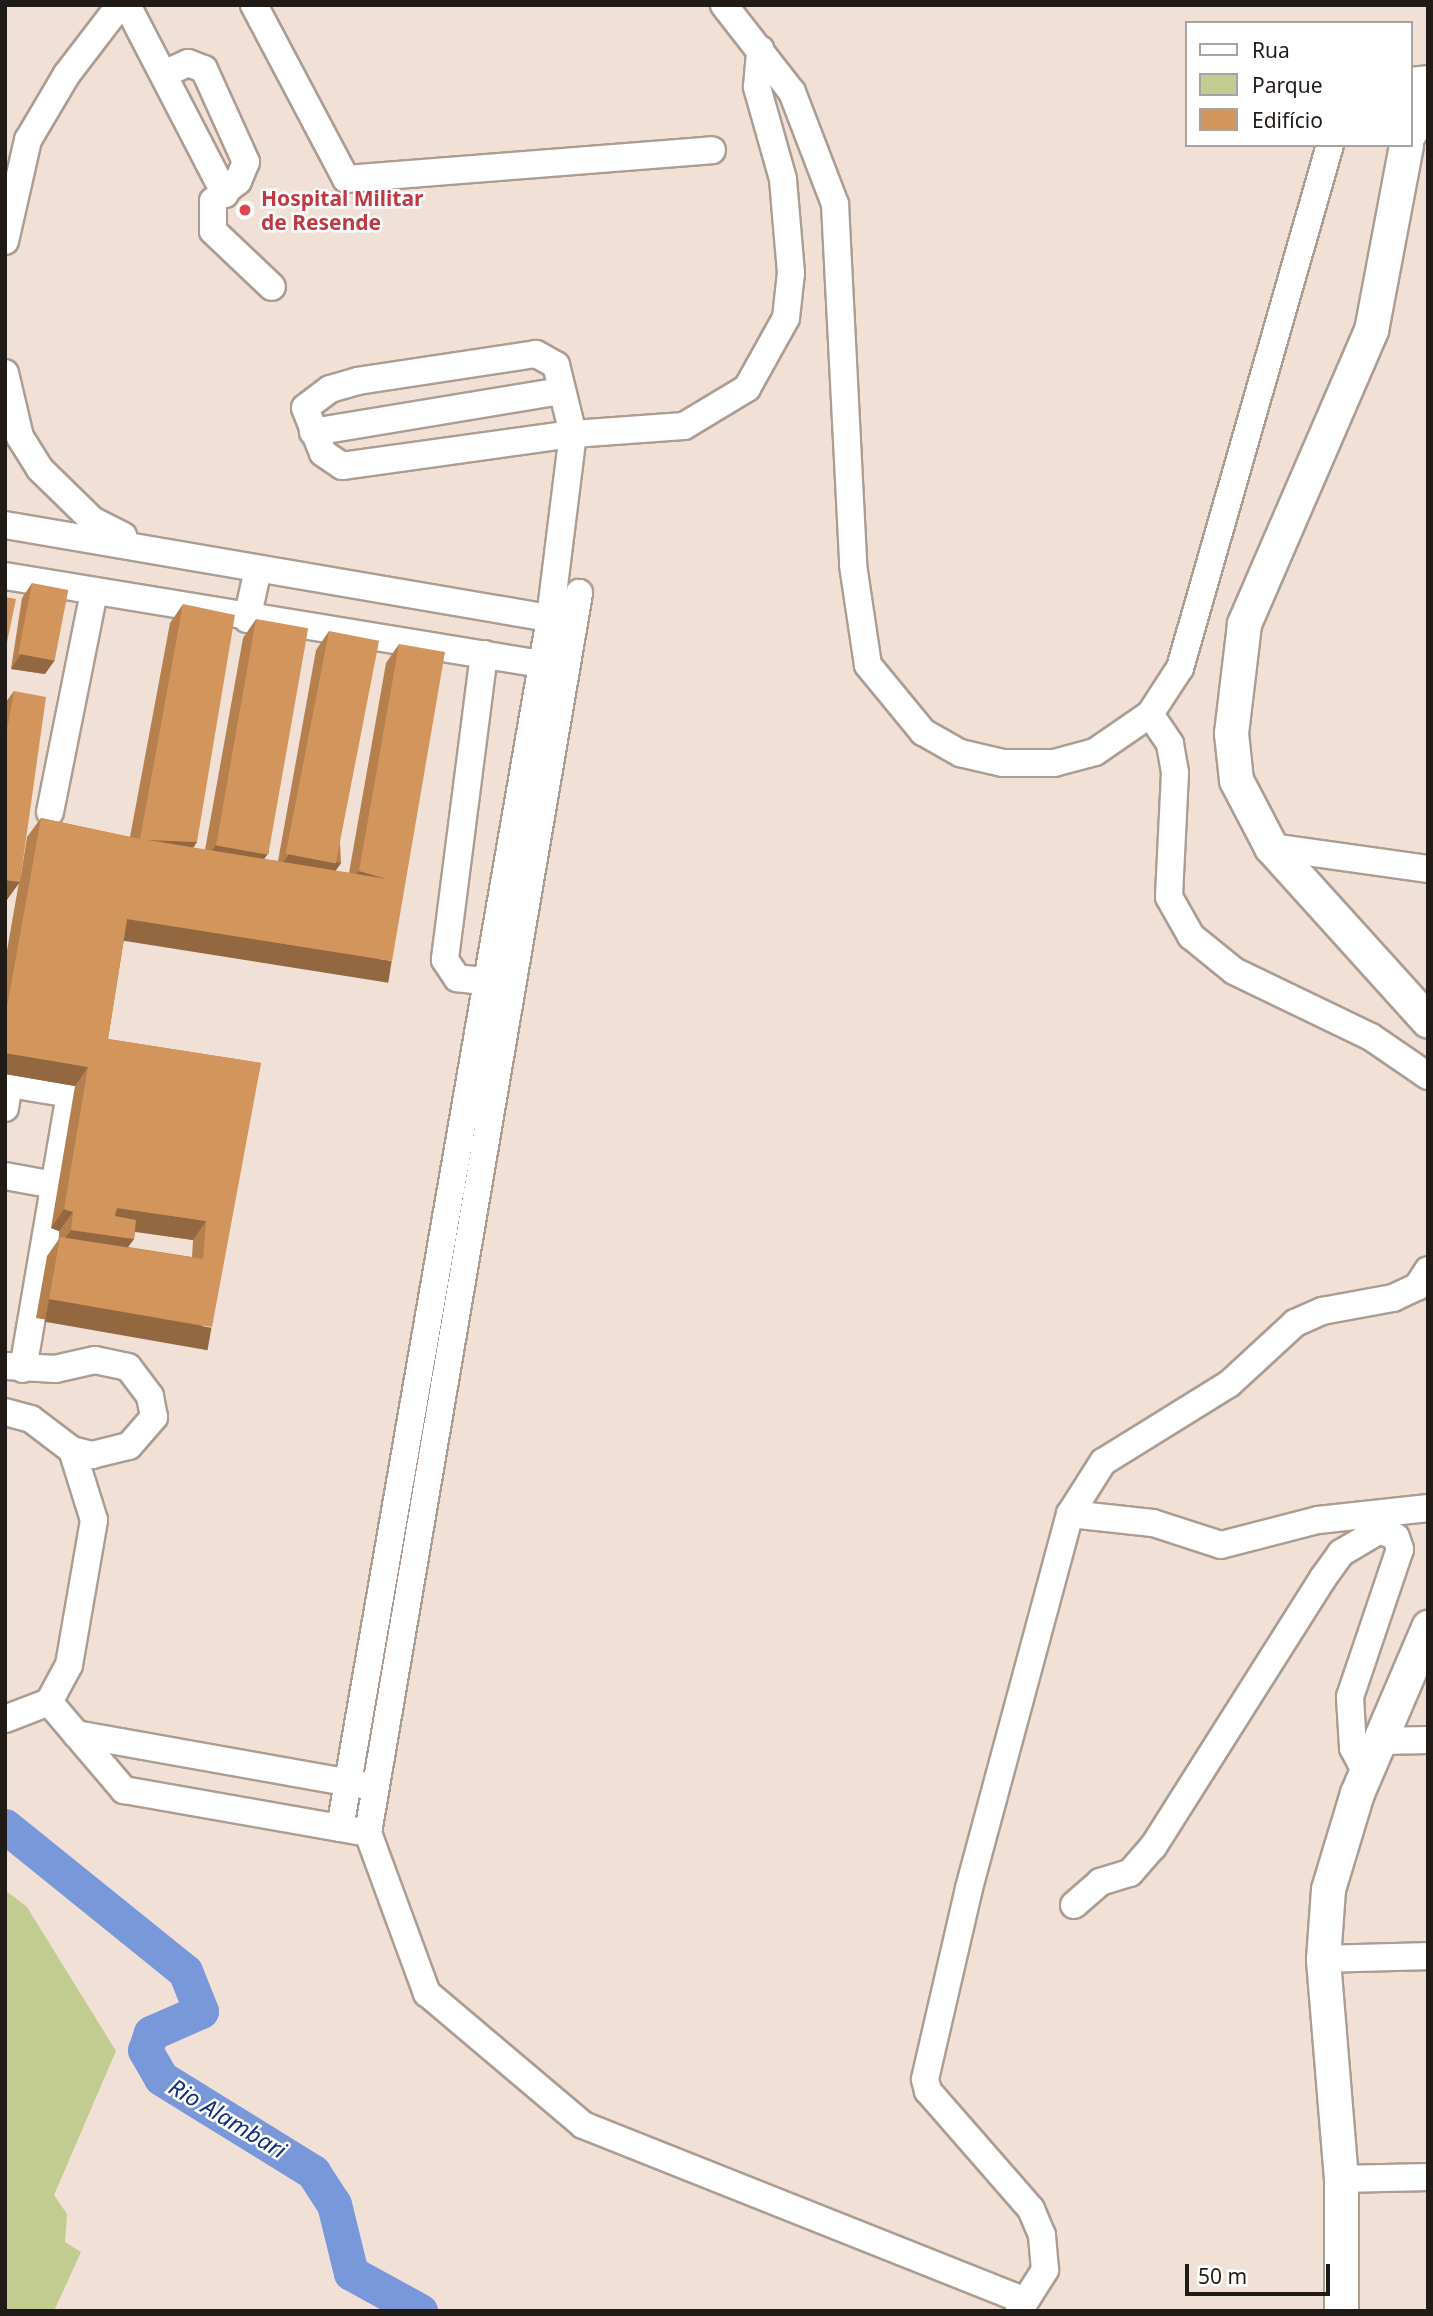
<!DOCTYPE html>
<html>
<head>
<meta charset="utf-8">
<style>
  body { margin:0 }
  #map { position:relative; width:1433px; height:2316px; overflow:hidden; background:#f0e0d6; font-family:"Noto Sans",sans-serif }
  div>[style] { position:absolute }
  .green>* { inset:0; background:#c3cc90 }
  .river>* { height:35px; margin:-17.5px; padding:0 17.5px; transform-origin:17.5px; border-radius:17.5px; background:#7898da }
  .roads { filter:drop-shadow(2px 0 #ac9d93) drop-shadow(-2px 0 #ac9d93) drop-shadow(0 2px #ac9d93) drop-shadow(0 -2px #ac9d93) }
  .minor>* { height:26px; margin:-13px; padding:0 13px; transform-origin:13px; border-radius:13px; background:#fff }
  .major>* { height:33px; margin:-16.5px; padding:0 16.5px; transform-origin:16.5px; border-radius:16.5px; background:#fff }
  .wall>* { inset:0; background:#b5804e }
  .shaded-wall>* { inset:0; background:#936840; transform-origin:0 0 }
  .building>* { inset:0; background:#d2955b; transform-origin:0 0 }
  .dots>* { width:19px; height:19px; translate:-50% -50%; box-sizing:border-box; border:4px solid #fff; border-radius:50% }
  span { translate:-50% -50%; white-space:nowrap; text-align:center; line-height:1.15; -webkit-text-stroke:5px #fff; paint-order:stroke }
  .health-label { font-size:21px; color:#be3a42; font-weight:700 }
  .left { translate:0 -50%; text-align:left }
  .water-label { font-size:23px; color:#122f7c; font-style:italic }
  .frame { position:absolute; inset:0; border:7px solid #211b17; pointer-events:none }
  .legend { position:absolute; left:1185px; top:21px; width:228px; height:126px; box-sizing:border-box; background:#fff; border:2px solid #a6a4a2; margin:0; padding:9px 12px; list-style:none; font-size:21px; color:#211b17 }
  .legend li { display:flex; align-items:center; gap:14px; height:35px }
  .legend b { width:35px; border:2px solid #a6a4a2 }
  .scale { position:absolute; left:1185px; top:2264px; width:145px; height:32px; box-sizing:border-box; border:4px solid #211b17; border-top:0; padding-left:9px; font-size:21px; line-height:24px; white-space:nowrap; color:#211b17; -webkit-text-stroke:5px #fff; paint-order:stroke }
</style>
</head>
<body>
<div id="map">
  <div class="green">
    <i style="clip-path:polygon(5px 1890px,27px 1907px,116px 2051px,54px 2195px,67px 2214px,65px 2242px,81px 2252px,54px 2311px,5px 2311px)"></i>
  </div>
  <div class="river">
    <i style="left:5px;top:1826px;width:231px;rotate:38.9deg"></i>
    <i style="left:185px;top:1971px;width:43px;rotate:68.2deg"></i>
    <i style="left:201px;top:2011px;width:55px;rotate:156.3deg"></i>
    <i style="left:151px;top:2033px;width:18px;rotate:109deg"></i>
    <i style="left:145px;top:2050px;width:32px;rotate:60deg"></i>
    <i style="left:161px;top:2078px;width:179px;rotate:31.7deg"></i>
    <i style="left:313px;top:2172px;width:38px;rotate:57deg"></i>
    <i style="left:334px;top:2204px;width:71px;rotate:76.2deg"></i>
    <i style="left:351px;top:2273px;width:79px;rotate:28.8deg"></i>
  </div>
  <div class="roads">
    <div class="minor">
      <i style="left:127px;top:5px;width:213px;rotate:62.6deg"></i>
      <i style="left:254px;top:5px;width:197px;rotate:62.1deg"></i>
      <i style="left:346px;top:179px;width:367px;rotate:-4.5deg"></i>
      <i style="left:724px;top:5px;width:110px;rotate:52deg"></i>
      <i style="left:792px;top:92px;width:120px;rotate:69deg"></i>
      <i style="left:835px;top:204px;width:361px;rotate:87.1deg"></i>
      <i style="left:853px;top:565px;width:101px;rotate:81.5deg"></i>
      <i style="left:868px;top:665px;width:87px;rotate:50.6deg"></i>
      <i style="left:923px;top:732px;width:43px;rotate:29.6deg"></i>
      <i style="left:960px;top:753px;width:44px;rotate:13.1deg"></i>
      <i style="left:1003px;top:763px;width:51px"></i>
      <i style="left:1054px;top:763px;width:42px;rotate:-15deg"></i>
      <i style="left:1095px;top:752px;width:67px;rotate:-34.6deg"></i>
      <i style="left:1150px;top:714px;width:55px;rotate:-56.9deg"></i>
      <i style="left:1180px;top:668px;width:544px;rotate:-74deg"></i>
      <i style="left:166px;top:73px;width:24px;rotate:-24deg"></i>
      <i style="left:188px;top:63px;width:17px;rotate:21deg"></i>
      <i style="left:204px;top:69px;width:102px;rotate:65.7deg"></i>
      <i style="left:246px;top:162px;width:21px;rotate:113deg"></i>
      <i style="left:238px;top:181px;width:32px;rotate:141deg"></i>
      <i style="left:213px;top:201px;width:30px;rotate:90deg"></i>
      <i style="left:213px;top:231px;width:81px;rotate:43.5deg"></i>
      <i style="left:1410px;top:81px;width:18px;rotate:-6deg"></i>
      <i style="left:5px;top:241px;width:104px;rotate:-77.2deg"></i>
      <i style="left:28px;top:140px;width:77px;rotate:-59.4deg"></i>
      <i style="left:67px;top:74px;width:87px;rotate:-52.5deg"></i>
      <i style="left:5px;top:373px;width:66px;rotate:76.8deg"></i>
      <i style="left:20px;top:437px;width:38px;rotate:58deg"></i>
      <i style="left:40px;top:469px;width:73px;rotate:44.4deg"></i>
      <i style="left:92px;top:520px;width:35px;rotate:27deg"></i>
      <i style="left:313px;top:432px;width:252px;rotate:-9.4deg"></i>
      <i style="left:5px;top:525px;width:569px;rotate:9.71deg"></i>
      <i style="left:5px;top:576px;width:561px;rotate:9.33deg"></i>
      <i style="left:247px;top:619px;width:51px;rotate:-77.6deg"></i>
      <i style="left:484px;top:654px;width:308px;rotate:97.3deg"></i>
      <i style="left:445px;top:960px;width:22px;rotate:56deg"></i>
      <i style="left:457px;top:978px;width:49px;rotate:7deg"></i>
      <i style="left:1150px;top:714px;width:36px;rotate:56deg"></i>
      <i style="left:1170px;top:744px;width:29px;rotate:80deg"></i>
      <i style="left:1175px;top:773px;width:124px;rotate:92.8deg"></i>
      <i style="left:1169px;top:897px;width:45px;rotate:60.6deg"></i>
      <i style="left:1191px;top:936px;width:55px;rotate:39.1deg"></i>
      <i style="left:1234px;top:971px;width:152px;rotate:25.7deg"></i>
      <i style="left:1371px;top:1037px;width:69px;rotate:34.4deg"></i>
      <i style="left:50px;top:812px;width:225px;rotate:-78.7deg"></i>
      <i style="left:1271px;top:847px;width:159px;rotate:8deg"></i>
      <i style="left:5px;top:1108px;width:24px;rotate:-81deg"></i>
      <i style="left:9px;top:1084px;width:62px;rotate:9.3deg"></i>
      <i style="left:70px;top:1094px;width:279px;rotate:99.7deg"></i>
      <i style="left:5px;top:1176px;width:50px;rotate:10.4deg"></i>
      <i style="left:5px;top:1412px;width:27px;rotate:15deg"></i>
      <i style="left:31px;top:1419px;width:51px;rotate:37.1deg"></i>
      <i style="left:72px;top:1450px;width:21px;rotate:14deg"></i>
      <i style="left:92px;top:1455px;width:38px;rotate:-14deg"></i>
      <i style="left:129px;top:1446px;width:38px;rotate:-49deg"></i>
      <i style="left:154px;top:1417px;width:21px;rotate:-101deg"></i>
      <i style="left:150px;top:1396px;width:36px;rotate:-127deg"></i>
      <i style="left:128px;top:1367px;width:34px;rotate:-168deg"></i>
      <i style="left:95px;top:1360px;width:41px;rotate:167.3deg"></i>
      <i style="left:55px;top:1369px;width:48px;rotate:-176.4deg"></i>
      <i style="left:1070px;top:1514px;width:62px;rotate:-57.6deg"></i>
      <i style="left:1103px;top:1462px;width:148px;rotate:-31.8deg"></i>
      <i style="left:1229px;top:1384px;width:90px;rotate:-42.7deg"></i>
      <i style="left:1295px;top:1323px;width:30px;rotate:-24deg"></i>
      <i style="left:1322px;top:1311px;width:72px;rotate:-10.4deg"></i>
      <i style="left:1393px;top:1298px;width:26px;rotate:-25deg"></i>
      <i style="left:1417px;top:1287px;width:20px;rotate:-57deg"></i>
      <i style="left:49px;top:1702px;width:116px;rotate:49.6deg"></i>
      <i style="left:124px;top:1790px;width:248px;rotate:10deg"></i>
      <i style="left:368px;top:1833px;width:1258px;rotate:-80.34deg"></i>
      <i style="left:5px;top:1719px;width:47px;rotate:-21.1deg"></i>
      <i style="left:49px;top:1702px;width:42px;rotate:-61.6deg"></i>
      <i style="left:69px;top:1665px;width:147px;rotate:-80.2deg"></i>
      <i style="left:94px;top:1520px;width:73px;rotate:-107.4deg"></i>
      <i style="left:76px;top:1734px;width:296px;rotate:10.1deg"></i>
      <i style="left:1379px;top:1741px;width:49px;rotate:-1.2deg"></i>
      <i style="left:340px;top:1828px;width:1228px;rotate:-80.15deg"></i>
      <i style="left:550px;top:618px;width:185px;rotate:-82.9deg"></i>
      <i style="left:573px;top:434px;width:71px;rotate:-103.8deg"></i>
      <i style="left:556px;top:365px;width:23px;rotate:-151deg"></i>
      <i style="left:536px;top:354px;width:180px;rotate:171.4deg"></i>
      <i style="left:358px;top:381px;width:29px;rotate:164deg"></i>
      <i style="left:330px;top:389px;width:31px;rotate:143deg"></i>
      <i style="left:305px;top:408px;width:48px;rotate:68.2deg"></i>
      <i style="left:323px;top:453px;width:23px;rotate:34deg"></i>
      <i style="left:342px;top:466px;width:233px;rotate:-7.9deg"></i>
      <i style="left:573px;top:434px;width:111px;rotate:-4.1deg"></i>
      <i style="left:684px;top:426px;width:74px;rotate:-31.1deg"></i>
      <i style="left:747px;top:388px;width:80px;rotate:-60.9deg"></i>
      <i style="left:786px;top:318px;width:45px;rotate:-83.7deg"></i>
      <i style="left:791px;top:273px;width:94px;rotate:-94.9deg"></i>
      <i style="left:783px;top:179px;width:96px;rotate:-105.8deg"></i>
      <i style="left:757px;top:87px;width:38px;rotate:-85deg"></i>
      <i style="left:368px;top:1833px;width:171px;rotate:69.8deg"></i>
      <i style="left:427px;top:1993px;width:204px;rotate:40.2deg"></i>
      <i style="left:583px;top:2125px;width:473px;rotate:21.7deg"></i>
      <i style="left:1074px;top:1905px;width:35px;rotate:-41deg"></i>
      <i style="left:1100px;top:1882px;width:31px;rotate:-17deg"></i>
      <i style="left:1130px;top:1873px;width:35px;rotate:-49deg"></i>
      <i style="left:1153px;top:1847px;width:318px;rotate:-57.7deg"></i>
      <i style="left:1323px;top:1578px;width:31px;rotate:-54deg"></i>
      <i style="left:1341px;top:1553px;width:45px;rotate:-30.5deg"></i>
      <i style="left:1380px;top:1530px;width:17px;rotate:24deg"></i>
      <i style="left:1396px;top:1537px;width:13px;rotate:72deg"></i>
      <i style="left:1400px;top:1549px;width:156px;rotate:108.7deg"></i>
      <i style="left:1350px;top:1697px;width:51px;rotate:86.6deg"></i>
      <i style="left:1353px;top:1748px;width:27px;rotate:62deg"></i>
      <i style="left:1323px;top:1959px;width:105px;rotate:-1.6deg"></i>
      <i style="left:1341px;top:2179px;width:87px;rotate:-1.3deg"></i>
      <i style="left:1019px;top:2311px;width:49px;rotate:-57.6deg"></i>
      <i style="left:1045px;top:2270px;width:35px;rotate:-95deg"></i>
      <i style="left:1042px;top:2235px;width:28px;rotate:-113deg"></i>
      <i style="left:1031px;top:2209px;width:157px;rotate:-131.1deg"></i>
      <i style="left:928px;top:2091px;width:12px;rotate:-104deg"></i>
      <i style="left:925px;top:2079px;width:196px;rotate:-77deg"></i>
      <i style="left:969px;top:1888px;width:387px;rotate:-74.9deg"></i>
      <i style="left:1070px;top:1514px;width:83px;rotate:6.2deg"></i>
      <i style="left:1153px;top:1523px;width:71px;rotate:17.9deg"></i>
      <i style="left:1221px;top:1545px;width:100px;rotate:-14.5deg"></i>
      <i style="left:1318px;top:1520px;width:111px;rotate:-6.2deg"></i>
    </div>
    <div class="major">
      <i style="left:1410px;top:132px;width:40px;rotate:-63.4deg"></i>
      <i style="left:1406px;top:145px;width:188px;rotate:100.7deg"></i>
      <i style="left:1371px;top:330px;width:320px;rotate:113.4deg"></i>
      <i style="left:1244px;top:624px;width:110px;rotate:96.8deg"></i>
      <i style="left:1231px;top:733px;width:47px;rotate:83.9deg"></i>
      <i style="left:1236px;top:780px;width:76px;rotate:62.4deg"></i>
      <i style="left:1271px;top:847px;width:234px;rotate:47.9deg"></i>
      <i style="left:1341px;top:2311px;width:132px;rotate:-90deg"></i>
      <i style="left:1341px;top:2179px;width:221px;rotate:-94.7deg"></i>
      <i style="left:1323px;top:1959px;width:70px;rotate:-85.9deg"></i>
      <i style="left:1328px;top:1889px;width:100px;rotate:-73.2deg"></i>
      <i style="left:1357px;top:1793px;width:181px;rotate:-66.8deg"></i>
    </div>
  </div>
  <div class="wall">
    <i style="clip-path:polygon(32px 583px,45px 674px,11px 669px,22px 598px)"></i>
    <i style="clip-path:polygon(evenodd,183px 604px,197px 842px,193px 848px,205px 850px,243px 638px,256px 619px,269px 852px,264px 859px,278px 861px,316px 650px,329px 631px,341px 863px,335px 871px,349px 873px,386px 663px,399px 644px,379px 980px,124px 939px,108px 1039px,261px 1063px,198px 1346px,36px 1318px,47px 1256px,59px 1239px,59px 1231px,51px 1228px,75px 1086px,5px 1074px,5px 962px,19px 882px,6px 901px,5px 901px,5px 703px,14px 691px,21px 875px,27px 837px,41px 818px,130px 837px,170px 623px,183px 604px,135px 1232px,193px 1240px,192px 1257px,128px 1247px,134px 1239px,135px 1232px)"></i>
  </div>
  <div class="shaded-wall">
    <i style="clip-path:polygon(21px 654px,55px 660px,45px 674px,11px 669px)"></i>
    <i style="clip-path:polygon(148px 840px,197px 842px,184px 860px)"></i>
    <i style="clip-path:polygon(216px 845px,269px 852px,256px 871px,203px 864px)"></i>
    <i style="clip-path:polygon(289px 854px,341px 863px,328px 882px,276px 873px)"></i>
    <i style="clip-path:polygon(359px 871px,387px 879px,346px 890px)"></i>
    <i style="clip-path:polygon(5px 880px,20px 882px,6px 901px,5px 901px)"></i>
    <i style="left:127px;top:919px;width:268px;height:22px;rotate:9deg"></i>
    <i style="clip-path:polygon(5px 1053px,88px 1067px,75px 1086px,5px 1074px)"></i>
    <i style="clip-path:polygon(117px 1208px,206px 1221px,193px 1240px,104px 1227px)"></i>
    <i style="clip-path:polygon(64px 1209px,73px 1212px,59px 1231px,51px 1228px)"></i>
    <i style="clip-path:polygon(71px 1230px,134px 1239px,120px 1258px,58px 1248px)"></i>
    <i style="left:49px;top:1299px;width:165px;height:23px;rotate:10deg"></i>
  </div>
  <div class="building">
    <i style="left:32px;top:583px;width:37px;height:72px;rotate:11deg"></i>
    <i style="clip-path:polygon(5px 597px,16px 599px,5px 652px)"></i>
    <i style="clip-path:polygon(183px 604px,235px 615px,197px 842px,148px 840px,387px 879px,359px 871px,399px 644px,445px 652px,392px 961px,127px 919px,108px 1039px,261px 1063px,212px 1327px,49px 1299px,60px 1237px,203px 1259px,206px 1221px,117px 1208px,115px 1216px,136px 1220px,134px 1239px,71px 1230px,73px 1212px,64px 1209px,88px 1067px,5px 1053px,5px 1018px,41px 818px,140px 839px)"></i>
    <i style="left:256px;top:619px;width:53px;height:230px;rotate:10deg"></i>
    <i style="left:329px;top:631px;width:51px;height:227px;rotate:11deg"></i>
    <i style="clip-path:polygon(14px 691px,46px 697px,20px 882px,5px 880px,5px 741px)"></i>
  </div>
  <div class="dots">
    <i style="left:245px;top:210px;background:#e0444e"></i>
  </div>
  <div class="health-label">
    <span class="left" style="left:261px;top:210px">Hospital Militar<br>de Resende</span>
  </div>
  <div class="water-label">
    <span style="left:228px;top:2118px;rotate:31deg">Rio Alambari</span>
  </div>
  <div class="frame"></div>
  <ul class="legend">
  <li><b style="height:9px;background:#fff"></b>Rua</li>
  <li><b style="height:19px;background:#c3cc90"></b>Parque</li>
  <li><b style="height:19px;background:#d2955b"></b>Edifício</li>
  </ul>
  <div class="scale">50 m</div>
</div>
</body>
</html>
